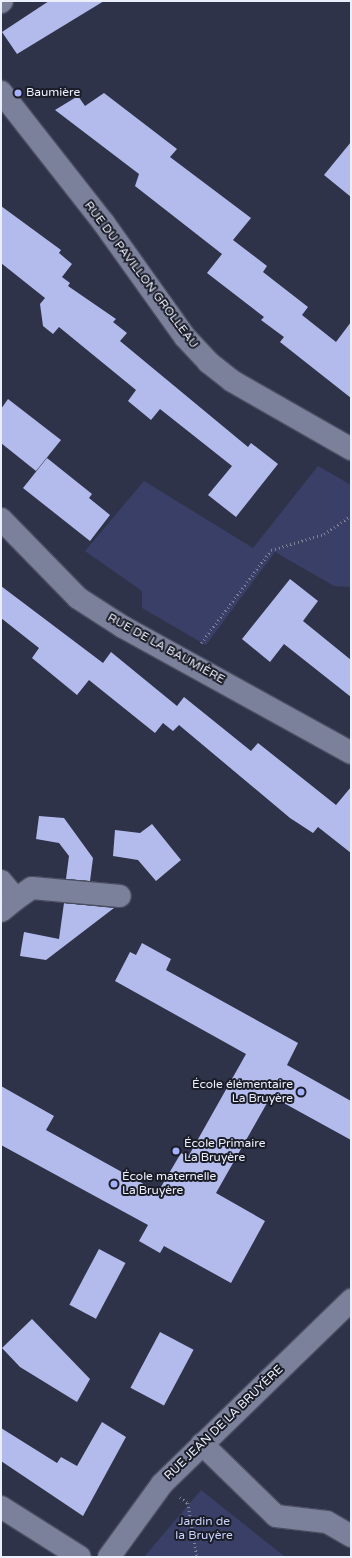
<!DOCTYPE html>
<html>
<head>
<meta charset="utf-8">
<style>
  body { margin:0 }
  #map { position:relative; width:352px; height:1558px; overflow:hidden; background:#2f334a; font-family:"Varela Round",sans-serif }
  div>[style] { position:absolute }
  .green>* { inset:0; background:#393f67 }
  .building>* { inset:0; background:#b2bbec; transform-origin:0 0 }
  .path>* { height:2.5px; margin-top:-1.25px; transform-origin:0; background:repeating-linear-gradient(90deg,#7e8296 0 1px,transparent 0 4px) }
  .roads { filter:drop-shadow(1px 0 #4b4e61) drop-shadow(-1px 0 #4b4e61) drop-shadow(0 1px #4b4e61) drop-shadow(0 -1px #4b4e61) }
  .minor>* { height:22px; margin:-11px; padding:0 11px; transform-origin:11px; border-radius:11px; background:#7b809b }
  .dots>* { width:11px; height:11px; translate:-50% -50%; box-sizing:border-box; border:2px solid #1a1c26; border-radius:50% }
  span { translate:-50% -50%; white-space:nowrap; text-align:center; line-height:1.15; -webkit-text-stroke:4px #1a1c26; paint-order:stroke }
  .poi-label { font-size:12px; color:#eceffe }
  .left { translate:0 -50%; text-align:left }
  .right { translate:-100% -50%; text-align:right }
  .street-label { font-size:12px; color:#eceffe }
  .park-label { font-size:12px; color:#cad2fd }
  .frame { position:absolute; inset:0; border:2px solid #eceffe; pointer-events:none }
</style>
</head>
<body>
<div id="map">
  <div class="green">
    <i style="clip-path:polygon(318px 466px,351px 485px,351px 587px,334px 586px,275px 552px,206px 645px,142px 608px,142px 591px,85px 551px,144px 481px,253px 548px)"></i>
    <i style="clip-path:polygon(201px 1490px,284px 1556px,283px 1557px,144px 1557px)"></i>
  </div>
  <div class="building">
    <i style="clip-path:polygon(49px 1px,104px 1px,17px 54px,2px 32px)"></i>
    <i style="clip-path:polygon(104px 93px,177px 149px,170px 157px,251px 218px,233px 240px,267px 266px,263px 272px,308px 307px,302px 315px,336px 342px,351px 322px,351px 398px,280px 342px,284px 337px,261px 320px,264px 317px,207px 273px,222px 254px,135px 186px,139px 174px,55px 110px,78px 96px,85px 106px)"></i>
    <i style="clip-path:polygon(351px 142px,351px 197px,324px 175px)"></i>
    <i style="clip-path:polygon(1px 206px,61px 250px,59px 253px,72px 264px,62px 277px,70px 283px,68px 286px,116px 319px,113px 322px,127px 333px,120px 341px,248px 447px,251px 443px,278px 464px,236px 517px,208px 495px,232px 466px,160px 409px,151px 420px,128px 401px,136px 390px,59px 327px,53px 334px,43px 326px,40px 304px,45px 298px,1px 263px)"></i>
    <i style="clip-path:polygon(8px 399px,61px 440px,36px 471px,1px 443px,1px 409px)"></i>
    <i style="clip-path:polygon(47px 458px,92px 494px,89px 498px,110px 515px,90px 541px,23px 488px)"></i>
    <i style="clip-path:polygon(290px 579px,318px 601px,303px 621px,351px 660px,351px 697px,284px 644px,270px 662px,242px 639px)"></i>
    <i style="clip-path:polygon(1px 586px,103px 663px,111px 652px,177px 706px,184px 697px,251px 751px,258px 743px,336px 805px,351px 787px,351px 853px,318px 827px,313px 833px,290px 818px,179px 725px,173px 731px,163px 723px,155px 733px,89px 680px,77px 695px,32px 658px,39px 648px,1px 618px)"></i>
    <i style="clip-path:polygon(39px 816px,64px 818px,93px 858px,90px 881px,66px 879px,69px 856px,59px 843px,36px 839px)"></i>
    <i style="clip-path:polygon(152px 824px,181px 860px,156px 881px,138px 860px,113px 856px,115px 830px,140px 833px)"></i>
    <i style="clip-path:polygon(64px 903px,114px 908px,46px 960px,20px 956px,24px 932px,59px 939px)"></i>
    <i style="clip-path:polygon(142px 943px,171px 959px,166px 970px,298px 1043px,287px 1065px,351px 1101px,351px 1140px,271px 1096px,216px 1193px,265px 1221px,231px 1283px,164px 1246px,160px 1253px,139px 1241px,148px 1225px,1px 1145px,1px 1086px,54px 1116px,46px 1130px,158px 1192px,181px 1153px,188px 1157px,246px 1054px,115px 981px,130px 952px,136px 955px)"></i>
    <i style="left:99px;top:1249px;width:30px;height:63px;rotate:28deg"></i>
    <i style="clip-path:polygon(32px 1319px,90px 1379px,77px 1402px,20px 1367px,2px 1348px)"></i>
    <i style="left:160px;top:1332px;width:38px;height:63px;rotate:28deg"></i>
    <i style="clip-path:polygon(102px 1422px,126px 1437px,83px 1516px,1px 1461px,1px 1428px,57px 1463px,61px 1457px,77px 1466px)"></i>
  </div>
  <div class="path">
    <i style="left:201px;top:643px;width:116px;rotate:-53deg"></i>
    <i style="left:271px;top:550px;width:55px;rotate:-16.8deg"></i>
    <i style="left:324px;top:534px;width:32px;rotate:-34deg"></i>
    <i style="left:180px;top:1497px;width:10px;rotate:37deg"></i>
    <i style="left:188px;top:1503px;width:55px;rotate:80.5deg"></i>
  </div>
  <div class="roads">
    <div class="minor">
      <i style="left:1px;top:2px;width:1px;rotate:-45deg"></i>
      <i style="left:1px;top:92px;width:165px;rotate:51.9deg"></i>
      <i style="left:103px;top:222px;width:141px;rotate:54.5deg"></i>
      <i style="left:185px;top:337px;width:34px;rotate:47deg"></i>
      <i style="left:208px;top:362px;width:31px;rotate:38deg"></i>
      <i style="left:232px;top:381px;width:137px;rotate:29.7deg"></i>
      <i style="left:1px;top:519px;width:110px;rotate:45.7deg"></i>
      <i style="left:78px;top:598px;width:54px;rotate:32.8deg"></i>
      <i style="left:123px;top:627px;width:260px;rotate:28.9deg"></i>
      <i style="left:1px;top:881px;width:23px;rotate:50deg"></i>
      <i style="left:16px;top:899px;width:19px;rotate:141deg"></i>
      <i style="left:16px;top:899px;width:19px;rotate:-35deg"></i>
      <i style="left:32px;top:888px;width:88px;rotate:5.2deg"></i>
      <i style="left:202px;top:1444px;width:103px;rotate:44.2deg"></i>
      <i style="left:276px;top:1516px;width:51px;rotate:6.7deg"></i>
      <i style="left:327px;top:1522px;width:28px;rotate:30deg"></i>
      <i style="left:1px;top:1507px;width:93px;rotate:32.3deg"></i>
      <i style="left:109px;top:1557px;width:90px;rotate:-54deg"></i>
      <i style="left:162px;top:1484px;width:264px;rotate:-44.2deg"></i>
    </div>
  </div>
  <div class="dots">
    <i style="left:18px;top:93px;background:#a5b1fc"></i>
    <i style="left:301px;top:1092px;background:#a5b1fc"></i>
    <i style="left:176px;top:1151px;background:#a5b1fc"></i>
    <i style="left:114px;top:1184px;background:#a5b1fc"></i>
  </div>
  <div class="poi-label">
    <span class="left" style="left:26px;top:93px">Baumière</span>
    <span class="right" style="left:293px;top:1092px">École élémentaire<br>La Bruyère</span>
    <span class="left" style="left:184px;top:1151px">École Primaire<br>La Bruyère</span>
    <span class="left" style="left:122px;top:1184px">École maternelle<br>La Bruyère</span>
  </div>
  <div class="street-label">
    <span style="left:141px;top:275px;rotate:53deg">RUE DU PAVILLON GROLLEAU</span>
    <span style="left:166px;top:649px;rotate:29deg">RUE DE LA BAUMIÈRE</span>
    <span style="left:224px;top:1423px;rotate:-44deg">RUE JEAN DE LA BRUYÈRE</span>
  </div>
  <div class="park-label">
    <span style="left:204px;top:1529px">Jardin de<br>la Bruyère</span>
  </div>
  <div class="frame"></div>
</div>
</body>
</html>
